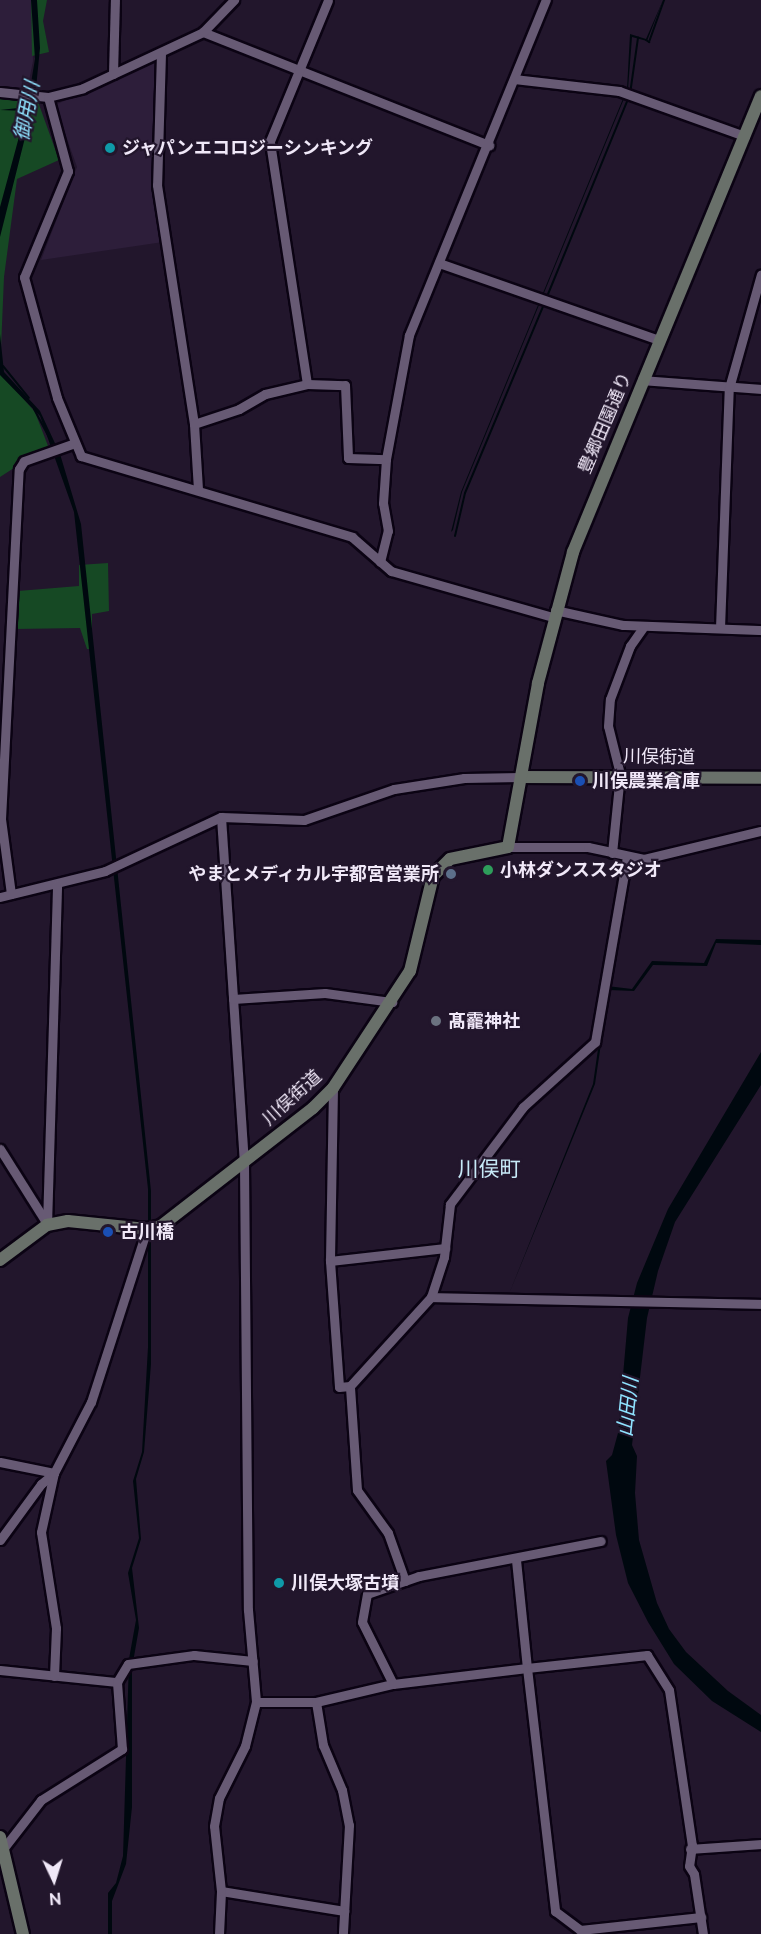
<!DOCTYPE html>
<html>
<head>
<meta charset="utf-8">
<style>
	body { margin:0 }
	#map { position:relative; width:761px; height:1934px; overflow:hidden; background:#22162c; font-family:Raleway,"Noto Sans JP",sans-serif }
	div>[style] { position:absolute }
	[style*='--x'] { left:calc(var(--x)*1px); top:calc(var(--y)*1px); width:calc(var(--w)*1px); rotate:calc(var(--a)*1deg) }
	.built>* { inset:0; background:#2d1e3a }
	.green>* { inset:0; background:#164924 }
	.water>* { inset:0; background:#00080f }
	.stream>* { height:2px; margin:-1px; padding:0 1px; transform-origin:1px; border-radius:1px; background:#00080f }
	.roads { filter:drop-shadow(2px 0 #0b0313) drop-shadow(-2px 0 #0b0313) drop-shadow(0 2px #0b0313) drop-shadow(0 -2px #0b0313) }
	.street>* { height:9px; margin:-4.5px; padding:0 4.5px; transform-origin:4.5px; border-radius:4.5px; background:#675a74 }
	.secondary>* { height:12px; margin:-6px; padding:0 6px; transform-origin:6px; border-radius:6px; background:#69706a }
	.dots>* { width:16px; height:16px; translate:-50% -50%; box-sizing:border-box; border:3px solid #22162c; border-radius:50% }
	span { translate:-50% -50%; white-space:nowrap; text-align:center; line-height:1.15; -webkit-text-stroke:4.5px #22162c; paint-order:stroke }
	.poi-label { font-size:18px; color:#f0e8f8; font-weight:700 }
	.left { translate:0 -50%; text-align:left }
	.right { translate:-100% -50%; text-align:right }
	.street-label { font-size:18px; color:#f0e8f8 }
	.water-label { font-size:20px; color:#8fe3ff; font-style:italic }
	.quarter-label { font-size:21px; color:#c7e9f7 }
	.north { position:absolute; left:24px; top:1850px; width:60px; height:60px; -webkit-text-stroke:4px #22162c; paint-order:stroke; rotate:176deg; font-size:16px; font-weight:700; line-height:24px; text-align:center; color:#f0e8f8 }
	.north::after { content:''; display:block; margin:auto; width:21px; height:27px; background:#f0e8f8; clip-path:polygon(50% 0,100% 100%,50% 72%,0 100%) }
</style>
</head>
<body>
<div id="map">
	<div class="built">
		<div style="clip-path:polygon(0 0,31px 0,33px 61px,27px 91px,0 88px)"></div>
		<div style="clip-path:polygon(157px 59px,163px 242px,41px 260px,77px 167px,55px 105px)"></div>
	</div>
	<div class="green">
		<div style="clip-path:polygon(31px 0,47px 0,43px 21px,49px 52px,32px 56px)"></div>
		<div style="clip-path:polygon(0 96px,37px 99px,59px 160px,17px 179px,4px 277px,0 372px,35px 412px,48px 446px,0 477px)"></div>
		<div style="clip-path:polygon(108px 563px,109px 611px,92px 614px,92px 649px,87px 649px,80px 628px,14px 629px,18px 591px,79px 586px,79px 565px)"></div>
	</div>
	<div class="water">
		<div style="clip-path:polygon(31px 0,37px 0,40px 48px,35px 98px,0 237px,0 207px,26px 111px,0 110px,27px 107px,35px 59px)"></div>
		<div style="clip-path:polygon(663px 0,647px 41px,632px 37px,628px 89px,462px 492px,453px 530px,451px 532px,461px 492px,627px 89px,630px 34px,646px 39px)"></div>
		<div style="clip-path:polygon(0 334px,4px 372px,40px 411px,60px 454px,81px 524px,151px 1191px,151px 1364px,144px 1452px,136px 1479px,141px 1539px,132px 1568px,139px 1628px,132px 1668px,132px 1807px,126px 1864px,112px 1901px,112px 1934px,108px 1934px,108px 1893px,116px 1883px,123px 1856px,129px 1659px,136px 1620px,128px 1573px,139px 1538px,133px 1481px,142px 1452px,148px 1347px,148px 1189px,74px 512px,40px 416px,0 375px)"></div>
		<div style="clip-path:polygon(716px 939px,761px 940px,761px 945px,716px 943px,707px 966px,653px 965px,634px 991px,609px 990px,595px 1084px,509px 1294px,593px 1084px,607px 986px,632px 989px,652px 961px,704px 963px)"></div>
		<div style="clip-path:polygon(761px 1052px,761px 1085px,675px 1222px,658px 1271px,647px 1318px,632px 1445px,637px 1456px,635px 1493px,639px 1540px,657px 1603px,669px 1629px,686px 1652px,728px 1691px,761px 1715px,761px 1732px,712px 1701px,674px 1664px,648px 1622px,628px 1583px,616px 1535px,606px 1461px,612px 1455px,618px 1433px,628px 1318px,637px 1283px,668px 1209px)"></div>
	</div>
	<div class="stream">
		<div style="--x:646;--y:40;--w:4;--a:34"></div>
		<div style="--x:649;--y:42;--w:45;--a:-70.3"></div>
		<div style="--x:165;--y:58;--w:11;--a:-38"></div>
		<div style="--x:630;--y:94;--w:57;--a:-81.9"></div>
		<div style="--x:546;--y:299;--w:216;--a:-67.7"></div>
		<div style="--x:3;--y:366;--w:41;--a:50.9"></div>
		<div style="--x:194;--y:397;--w:20;--a:79"></div>
		<div style="--x:34;--y:409;--w:36;--a:62"></div>
		<div style="--x:455;--y:536;--w:44;--a:-76.9"></div>
		<div style="--x:465;--y:493;--w:205;--a:-67.3"></div>
	</div>
	<div class="roads">
		<div class="street">
			<div style="--x:203;--y:32;--w:308;--a:21.6"></div>
			<div style="--x:161;--y:53;--w:132;--a:91.7"></div>
			<div style="--x:157;--y:185;--w:242;--a:81.2"></div>
			<div style="--x:194;--y:424;--w:65;--a:86.5"></div>
			<div style="--x:113;--y:74;--w:74;--a:-88.5"></div>
			<div style="--x:514;--y:79;--w:106;--a:6.5"></div>
			<div style="--x:619;--y:91;--w:134;--a:19.7"></div>
			<div style="--x:0;--y:92;--w:48;--a:5.9"></div>
			<div style="--x:48;--y:97;--w:36;--a:-14"></div>
			<div style="--x:83;--y:88;--w:132;--a:-25"></div>
			<div style="--x:203;--y:32;--w:45;--a:-45.9"></div>
			<div style="--x:48;--y:97;--w:77;--a:74.9"></div>
			<div style="--x:68;--y:171;--w:115;--a:112.5"></div>
			<div style="--x:24;--y:277;--w:125;--a:74.7"></div>
			<div style="--x:57;--y:398;--w:63;--a:67.5"></div>
			<div style="--x:81;--y:456;--w:283;--a:16.6"></div>
			<div style="--x:352;--y:537;--w:52;--a:41.1"></div>
			<div style="--x:391;--y:571;--w:168;--a:15.9"></div>
			<div style="--x:439;--y:263;--w:233;--a:19.3"></div>
			<div style="--x:642;--y:380;--w:119;--a:4.3"></div>
			<div style="--x:307;--y:384;--w:246;--a:-98.7"></div>
			<div style="--x:270;--y:141;--w:152;--a:-67.6"></div>
			<div style="--x:194;--y:424;--w:47;--a:-18.4"></div>
			<div style="--x:239;--y:409;--w:30;--a:-30"></div>
			<div style="--x:265;--y:394;--w:43;--a:-13.4"></div>
			<div style="--x:307;--y:384;--w:38;--a:2"></div>
			<div style="--x:345;--y:385;--w:73;--a:87.6"></div>
			<div style="--x:348;--y:458;--w:38;--a:2"></div>
			<div style="--x:380;--y:562;--w:32;--a:-76"></div>
			<div style="--x:388;--y:531;--w:28;--a:-100"></div>
			<div style="--x:383;--y:503;--w:44;--a:-86.1"></div>
			<div style="--x:386;--y:459;--w:126;--a:-79.5"></div>
			<div style="--x:409;--y:335;--w:362;--a:-67.8"></div>
			<div style="--x:555;--y:610;--w:70;--a:12.4"></div>
			<div style="--x:623;--y:625;--w:138;--a:2.1"></div>
			<div style="--x:720;--y:628;--w:240;--a:-87.9"></div>
			<div style="--x:729;--y:388;--w:118;--a:-74.3"></div>
			<div style="--x:221;--y:817;--w:348;--a:86.2"></div>
			<div style="--x:244;--y:1164;--w:446;--a:89.5"></div>
			<div style="--x:248;--y:1610;--w:92;--a:85"></div>
			<div style="--x:508;--y:847;--w:80;--a:0"></div>
			<div style="--x:588;--y:847;--w:57;--a:12.1"></div>
			<div style="--x:644;--y:859;--w:120;--a:-13.5"></div>
			<div style="--x:612;--y:853;--w:79;--a:-84.2"></div>
			<div style="--x:620;--y:774;--w:49;--a:-104"></div>
			<div style="--x:608;--y:726;--w:27;--a:-86"></div>
			<div style="--x:610;--y:699;--w:57;--a:-69.3"></div>
			<div style="--x:630;--y:646;--w:24;--a:-55"></div>
			<div style="--x:11;--y:894;--w:76;--a:-97.6"></div>
			<div style="--x:1;--y:819;--w:350;--a:-87.1"></div>
			<div style="--x:19;--y:469;--w:9;--a:-58"></div>
			<div style="--x:24;--y:461;--w:54;--a:-19.4"></div>
			<div style="--x:0;--y:897;--w:108;--a:-13.9"></div>
			<div style="--x:105;--y:871;--w:128;--a:-25"></div>
			<div style="--x:221;--y:817;--w:83;--a:2.1"></div>
			<div style="--x:304;--y:820;--w:95;--a:-19"></div>
			<div style="--x:394;--y:789;--w:71;--a:-8.9"></div>
			<div style="--x:464;--y:778;--w:57;--a:-1"></div>
			<div style="--x:233;--y:999;--w:92;--a:-3.7"></div>
			<div style="--x:325;--y:993;--w:68;--a:7.7"></div>
			<div style="--x:333;--y:1088;--w:173;--a:91"></div>
			<div style="--x:330;--y:1261;--w:126;--a:85.9"></div>
			<div style="--x:339;--y:1387;--w:11;--a:-5"></div>
			<div style="--x:0;--y:1149;--w:86;--a:57.8"></div>
			<div style="--x:47;--y:1225;--w:341;--a:-88.3"></div>
			<div style="--x:330;--y:1261;--w:116;--a:-6.4"></div>
			<div style="--x:431;--y:1297;--w:330;--a:1.2"></div>
			<div style="--x:0;--y:1462;--w:55;--a:11.5"></div>
			<div style="--x:0;--y:1540;--w:69;--a:-53.8"></div>
			<div style="--x:41;--y:1484;--w:17;--a:-40"></div>
			<div style="--x:516;--y:1560;--w:109;--a:84.2"></div>
			<div style="--x:527;--y:1668;--w:121;--a:-6.2"></div>
			<div style="--x:647;--y:1655;--w:41;--a:57.8"></div>
			<div style="--x:669;--y:1690;--w:157;--a:81.6"></div>
			<div style="--x:692;--y:1845;--w:21;--a:98"></div>
			<div style="--x:689;--y:1866;--w:9;--a:58"></div>
			<div style="--x:694;--y:1874;--w:61;--a:81.5"></div>
			<div style="--x:405;--y:1581;--w:51;--a:-109.5"></div>
			<div style="--x:388;--y:1533;--w:53;--a:-125.8"></div>
			<div style="--x:357;--y:1490;--w:104;--a:-93.9"></div>
			<div style="--x:350;--y:1386;--w:120;--a:-47.7"></div>
			<div style="--x:431;--y:1297;--w:42;--a:-72"></div>
			<div style="--x:444;--y:1257;--w:53;--a:-83.5"></div>
			<div style="--x:450;--y:1204;--w:121;--a:-53"></div>
			<div style="--x:523;--y:1107;--w:97;--a:-42.1"></div>
			<div style="--x:595;--y:1042;--w:188;--a:-80.2"></div>
			<div style="--x:0;--y:1670;--w:118;--a:5.9"></div>
			<div style="--x:117;--y:1682;--w:21;--a:-59"></div>
			<div style="--x:128;--y:1664;--w:67;--a:-7.8"></div>
			<div style="--x:194;--y:1655;--w:59;--a:5.8"></div>
			<div style="--x:54;--y:1676;--w:48;--a:-87.6"></div>
			<div style="--x:56;--y:1628;--w:97;--a:-98.9"></div>
			<div style="--x:41;--y:1532;--w:60;--a:-77.6"></div>
			<div style="--x:54;--y:1473;--w:80;--a:-62.5"></div>
			<div style="--x:91;--y:1402;--w:182;--a:-72.1"></div>
			<div style="--x:393;--y:1684;--w:69;--a:-116.6"></div>
			<div style="--x:362;--y:1622;--w:28;--a:-80"></div>
			<div style="--x:367;--y:1594;--w:55;--a:-19.1"></div>
			<div style="--x:419;--y:1576;--w:185;--a:-10.9"></div>
			<div style="--x:316;--y:1702;--w:44;--a:80.8"></div>
			<div style="--x:323;--y:1745;--w:49;--a:67.1"></div>
			<div style="--x:342;--y:1790;--w:36;--a:79"></div>
			<div style="--x:349;--y:1825;--w:109;--a:93.2"></div>
			<div style="--x:3;--y:1849;--w:62;--a:-52.2"></div>
			<div style="--x:41;--y:1800;--w:96;--a:-32.2"></div>
			<div style="--x:122;--y:1749;--w:67;--a:-94.3"></div>
			<div style="--x:690;--y:1849;--w:71;--a:-4"></div>
			<div style="--x:221;--y:1891;--w:125;--a:9.2"></div>
			<div style="--x:219;--y:1934;--w:43;--a:-87.3"></div>
			<div style="--x:221;--y:1891;--w:65;--a:-96.1"></div>
			<div style="--x:214;--y:1826;--w:28;--a:-80"></div>
			<div style="--x:219;--y:1798;--w:58;--a:-63.4"></div>
			<div style="--x:245;--y:1746;--w:45;--a:-76"></div>
			<div style="--x:256;--y:1702;--w:60;--a:0"></div>
			<div style="--x:316;--y:1702;--w:79;--a:-13.2"></div>
			<div style="--x:393;--y:1684;--w:135;--a:-6.8"></div>
			<div style="--x:527;--y:1668;--w:245;--a:83.4"></div>
			<div style="--x:555;--y:1911;--w:31;--a:37"></div>
			<div style="--x:580;--y:1930;--w:122;--a:-6.1"></div>
		</div>
		<div class="secondary">
			<div style="--x:521;--y:777;--w:240;--a:0.2"></div>
			<div style="--x:0;--y:1260;--w:59;--a:-36.7"></div>
			<div style="--x:47;--y:1225;--w:21;--a:-11"></div>
			<div style="--x:68;--y:1221;--w:79;--a:5.8"></div>
			<div style="--x:147;--y:1229;--w:14;--a:-12"></div>
			<div style="--x:161;--y:1226;--w:192;--a:-37.8"></div>
			<div style="--x:313;--y:1108;--w:28;--a:-45"></div>
			<div style="--x:333;--y:1088;--w:140;--a:-56.7"></div>
			<div style="--x:410;--y:971;--w:98;--a:-76.4"></div>
			<div style="--x:433;--y:876;--w:24;--a:-45"></div>
			<div style="--x:450;--y:859;--w:59;--a:-11.7"></div>
			<div style="--x:508;--y:847;--w:167;--a:-79.6"></div>
			<div style="--x:538;--y:683;--w:136;--a:-75"></div>
			<div style="--x:573;--y:552;--w:493;--a:-67.6"></div>
			<div style="--x:0;--y:1837;--w:100;--a:76.7"></div>
		</div>
	</div>
	<div class="dots">
		<div style="left:110px;top:148px;background:#0f9aa8"></div>
		<div style="left:580px;top:781px;background:#1a4fb4"></div>
		<div style="left:488px;top:870px;background:#2e9e5b"></div>
		<div style="left:451px;top:874px;background:#5c6f8a"></div>
		<div style="left:436px;top:1021px;background:#6b7280"></div>
		<div style="left:108px;top:1232px;background:#1a4fb4"></div>
		<div style="left:279px;top:1583px;background:#0f9aa8"></div>
	</div>
	<div class="poi-label">
		<span class="left" style="left:122px;top:148px">ジャパンエコロジーシンキング</span>
		<span class="left" style="left:592px;top:781px">川俣農業倉庫</span>
		<span class="left" style="left:500px;top:870px">小林ダンススタジオ</span>
		<span class="right" style="left:439px;top:874px">やまとメディカル宇都宮営業所</span>
		<span class="left" style="left:448px;top:1021px">髙靇神社</span>
		<span class="left" style="left:120px;top:1232px">古川橋</span>
		<span class="left" style="left:291px;top:1583px">川俣大塚古墳</span>
	</div>
	<div class="street-label">
		<span style="left:605px;top:423px;rotate:-67deg">豊郷田園通り</span>
		<span style="left:659px;top:757px;rotate:1deg">川俣街道</span>
		<span style="left:292px;top:1098px;rotate:-42deg">川俣街道</span>
	</div>
	<div class="water-label">
		<span style="left:27px;top:111px;rotate:-79deg">御用川</span>
		<span style="left:628px;top:1407px;rotate:-84deg">山田川</span>
	</div>
	<div class="quarter-label">
		<span style="left:489px;top:1169px">川俣町</span>
	</div>
	<div class="north">N</div>
</div>
</body>
</html>
